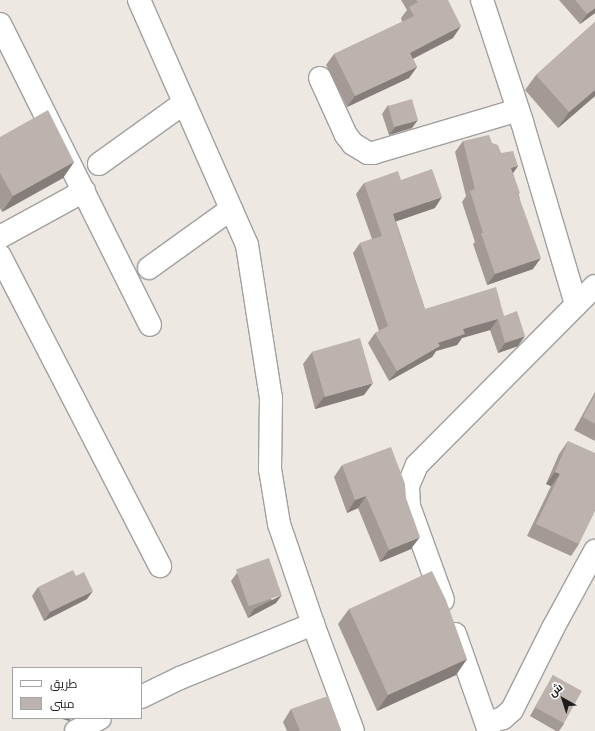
<!DOCTYPE html>
<html>
<head>
<meta charset="utf-8">
<style>
	body { margin:0 }
	#map { position:relative; width:595px; height:731px; overflow:hidden; background:#ede8e2; font-family:"PT Sans",Cairo,sans-serif }
	div>[style] { position:absolute }
	[style*='--x'] { left:calc(var(--x)*1px); top:calc(var(--y)*1px); width:calc(var(--w)*1px); rotate:calc(var(--a)*1deg) }
	.roads { filter:drop-shadow(1px 0 #a0a0a0) drop-shadow(-1px 0 #a0a0a0) drop-shadow(0 1px #a0a0a0) drop-shadow(0 -1px #a0a0a0) }
	.minor>* { height:22px; margin:-11px; padding:0 11px; transform-origin:11px; border-radius:11px; background:#fff }
	.wall>* { inset:0; background:#a39a96 }
	.shaded-wall>* { inset:0; background:#847d7a }
	.building>* { inset:0; background:#bdb3ae; transform-origin:0 0 }
	span { translate:-50% -50%; white-space:nowrap; text-align:center; line-height:1.15; -webkit-text-stroke:3px #fff; paint-order:stroke }
	.legend { position:absolute; left:12px; top:667px; width:130px; height:52px; box-sizing:border-box; background:#fff; border:1px solid #a4a4a4; margin:0; padding:5px 7px; list-style:none; font-size:12px; color:#1c1c1c }
	.legend li { display:flex; align-items:center; gap:8px; height:20px }
	.legend b { width:20px; border:1px solid #a4a4a4 }
	.north { position:absolute; left:543px; top:679px; width:40px; height:40px; -webkit-text-stroke:3px #fff; paint-order:stroke; rotate:321deg; font-size:11px; font-weight:700; line-height:16px; text-align:center; color:#1c1c1c }
	.north::after { content:''; display:block; margin:auto; width:14px; height:18px; background:#1c1c1c; clip-path:polygon(50% 0,100% 100%,50% 72%,0 100%) }
</style>
</head>
<body>
<div id="map">
	<div class="roads">
		<div class="minor">
			<div style="--x:139;--y:0;--w:268;--a:66.2"></div>
			<div style="--x:247;--y:245;--w:155;--a:81.1"></div>
			<div style="--x:271;--y:398;--w:71;--a:90.8"></div>
			<div style="--x:270;--y:469;--w:56;--a:80.7"></div>
			<div style="--x:279;--y:524;--w:106;--a:71.2"></div>
			<div style="--x:313;--y:624;--w:114;--a:69.5"></div>
			<div style="--x:482;--y:0;--w:128;--a:71.8"></div>
			<div style="--x:522;--y:122;--w:190;--a:73.5"></div>
			<div style="--x:0;--y:24;--w:336;--a:63.5"></div>
			<div style="--x:320;--y:78;--w:63;--a:65.5"></div>
			<div style="--x:346;--y:135;--w:11;--a:52"></div>
			<div style="--x:353;--y:144;--w:17;--a:31"></div>
			<div style="--x:368;--y:153;--w:5;--a:0"></div>
			<div style="--x:373;--y:153;--w:151;--a:-16.5"></div>
			<div style="--x:99;--y:164;--w:105;--a:-35.7"></div>
			<div style="--x:0;--y:237;--w:96;--a:-28.7"></div>
			<div style="--x:0;--y:256;--w:349;--a:62.7"></div>
			<div style="--x:149;--y:268;--w:101;--a:-35.7"></div>
			<div style="--x:443;--y:600;--w:100;--a:-109.9"></div>
			<div style="--x:409;--y:506;--w:20;--a:-93"></div>
			<div style="--x:408;--y:486;--w:23;--a:-67"></div>
			<div style="--x:417;--y:465;--w:252;--a:-45.2"></div>
			<div style="--x:455;--y:634;--w:103;--a:70.7"></div>
			<div style="--x:141;--y:697;--w:43;--a:-26"></div>
			<div style="--x:180;--y:678;--w:144;--a:-22.1"></div>
			<div style="--x:487;--y:723;--w:17;--a:-17"></div>
			<div style="--x:503;--y:718;--w:12;--a:-42"></div>
			<div style="--x:512;--y:710;--w:92;--a:-63.4"></div>
			<div style="--x:553;--y:628;--w:88;--a:-61.4"></div>
			<div style="--x:76;--y:731;--w:27;--a:-28"></div>
		</div>
	</div>
	<div class="wall">
		<div style="clip-path:polygon(401px 0,448px 0,453px 38px,413px 59px,417px 67px,409px 78px,347px 107px,326px 65px,334px 54px,402px 22px,401px 18px,407px 10px)"></div>
		<div style="clip-path:polygon(559px 0,595px 0,595px 13px,580px 24px)"></div>
		<div style="clip-path:polygon(595px 22px,595px 96px,558px 128px,525px 90px,536px 75px)"></div>
		<div style="clip-path:polygon(388px 105px,412px 128px,389px 135px,382px 114px)"></div>
		<div style="clip-path:polygon(0 137px,74px 162px,63px 178px,2px 212px,0 208px)"></div>
		<div style="clip-path:polygon(463px 141px,492px 143px,501px 153px,518px 166px,513px 173px,519px 195px,533px 269px,487px 285px,473px 244px,475px 242px,462px 202px,466px 196px,455px 152px)"></div>
		<div style="clip-path:polygon(401px 180px,435px 208px,396px 221px,425px 309px,504px 316px,518px 346px,498px 353px,490px 330px,462px 338px,457px 345px,436px 351px,432px 357px,389px 381px,368px 343px,375px 333px,379px 331px,353px 253px,360px 243px,372px 239px,356px 194px,364px 183px)"></div>
		<div style="clip-path:polygon(312px 352px,364px 395px,315px 409px,303px 364px)"></div>
		<div style="clip-path:polygon(595px 392px,595px 441px,574px 430px)"></div>
		<div style="clip-path:polygon(568px 441px,579px 544px,571px 556px,527px 536px,551px 486px,546px 484px,559px 454px)"></div>
		<div style="clip-path:polygon(342px 465px,411px 549px,380px 562px,358px 508px,347px 513px,334px 477px)"></div>
		<div style="clip-path:polygon(237px 573px,276px 603px,248px 618px,231px 581px)"></div>
		<div style="clip-path:polygon(38px 587px,87px 599px,44px 621px,32px 596px)"></div>
		<div style="clip-path:polygon(349px 609px,467px 659px,456px 675px,377px 711px,338px 624px)"></div>
		<div style="clip-path:polygon(553px 675px,564px 724px,559px 731px,556px 731px,530px 716px,548px 684px)"></div>
		<div style="clip-path:polygon(291px 709px,341px 731px,287px 731px,283px 722px)"></div>
	</div>
	<div class="shaded-wall">
		<div style="clip-path:polygon(595px 8px,595px 13px,580px 24px,587px 14px)"></div>
		<div style="clip-path:polygon(461px 26px,453px 38px,402px 64px,410px 53px)"></div>
		<div style="clip-path:polygon(417px 67px,409px 78px,347px 107px,355px 96px)"></div>
		<div style="clip-path:polygon(595px 90px,595px 96px,558px 128px,569px 112px)"></div>
		<div style="clip-path:polygon(418px 120px,412px 128px,389px 135px,395px 127px)"></div>
		<div style="clip-path:polygon(74px 162px,63px 178px,2px 212px,13px 196px)"></div>
		<div style="clip-path:polygon(518px 166px,510px 177px,511px 168px)"></div>
		<div style="clip-path:polygon(442px 197px,435px 208px,386px 225px,393px 214px)"></div>
		<div style="clip-path:polygon(541px 258px,533px 269px,487px 285px,495px 274px)"></div>
		<div style="clip-path:polygon(498px 319px,490px 330px,462px 338px,457px 345px,436px 351px,432px 357px,389px 381px,397px 371px,438px 343px,463px 329px)"></div>
		<div style="clip-path:polygon(525px 336px,518px 346px,498px 353px,505px 343px)"></div>
		<div style="clip-path:polygon(373px 383px,364px 395px,315px 409px,324px 397px)"></div>
		<div style="clip-path:polygon(555px 472px,560px 474px,551px 486px,546px 484px)"></div>
		<div style="clip-path:polygon(366px 496px,358px 508px,347px 513px,355px 500px)"></div>
		<div style="clip-path:polygon(420px 537px,411px 549px,380px 562px,389px 550px)"></div>
		<div style="clip-path:polygon(93px 591px,87px 599px,44px 621px,50px 612px)"></div>
		<div style="clip-path:polygon(282px 595px,276px 603px,248px 618px,254px 609px)"></div>
		<div style="clip-path:polygon(467px 659px,456px 675px,377px 711px,388px 695px)"></div>
		<div style="clip-path:polygon(59px 718px,71px 718px,69px 721px)"></div>
	</div>
	<div class="building">
		<div style="clip-path:polygon(416px 0,448px 0,461px 26px,410px 53px,417px 67px,355px 96px,334px 54px,414px 16px,409px 7px,418px 2px)"></div>
		<div style="clip-path:polygon(575px 0,595px 0,595px 8px,587px 14px)"></div>
		<div style="clip-path:polygon(595px 22px,595px 90px,569px 112px,536px 75px)"></div>
		<div style="left:412px;top:99px;width:22px;height:25px;rotate:74deg"></div>
		<div style="clip-path:polygon(48px 110px,74px 162px,13px 196px,0 173px,0 137px)"></div>
		<div style="clip-path:polygon(489px 135px,492px 143px,498px 145px,501px 153px,513px 151px,518px 166px,511px 168px,520px 193px,518px 194px,541px 258px,495px 274px,481px 233px,483px 233px,470px 191px,475px 189px,463px 141px)"></div>
		<div style="clip-path:polygon(432px 169px,442px 197px,393px 214px,425px 309px,496px 287px,504px 316px,517px 311px,525px 336px,505px 343px,498px 319px,463px 329px,465px 334px,438px 343px,440px 346px,397px 371px,375px 333px,388px 326px,360px 243px,382px 236px,364px 183px,398px 171px,401px 180px)"></div>
		<div style="left:360px;top:338px;width:47px;height:50px;rotate:74deg"></div>
		<div style="clip-path:polygon(595px 395px,595px 424px,583px 417px)"></div>
		<div style="clip-path:polygon(568px 441px,595px 453px,595px 511px,579px 544px,536px 524px,560px 474px,555px 472px)"></div>
		<div style="clip-path:polygon(391px 447px,405px 484px,406px 498px,420px 537px,389px 550px,366px 496px,355px 500px,342px 465px)"></div>
		<div style="left:269px;top:558px;width:39px;height:35px;rotate:71deg"></div>
		<div style="clip-path:polygon(73px 570px,76px 576px,84px 572px,93px 591px,50px 612px,38px 587px)"></div>
		<div style="clip-path:polygon(432px 571px,446px 600px,467px 659px,388px 695px,349px 609px)"></div>
		<div style="left:553px;top:675px;width:33px;height:37px;rotate:29deg"></div>
		<div style="clip-path:polygon(328px 696px,341px 731px,300px 731px,291px 709px)"></div>
	</div>
	<ul class="legend">
	<li><b style="height:5px;background:#fff"></b>طريق</li>
	<li><b style="height:11px;background:#bdb3ae"></b>مبنى</li>
	</ul>
	<div class="north">ش</div>
</div>
</body>
</html>
